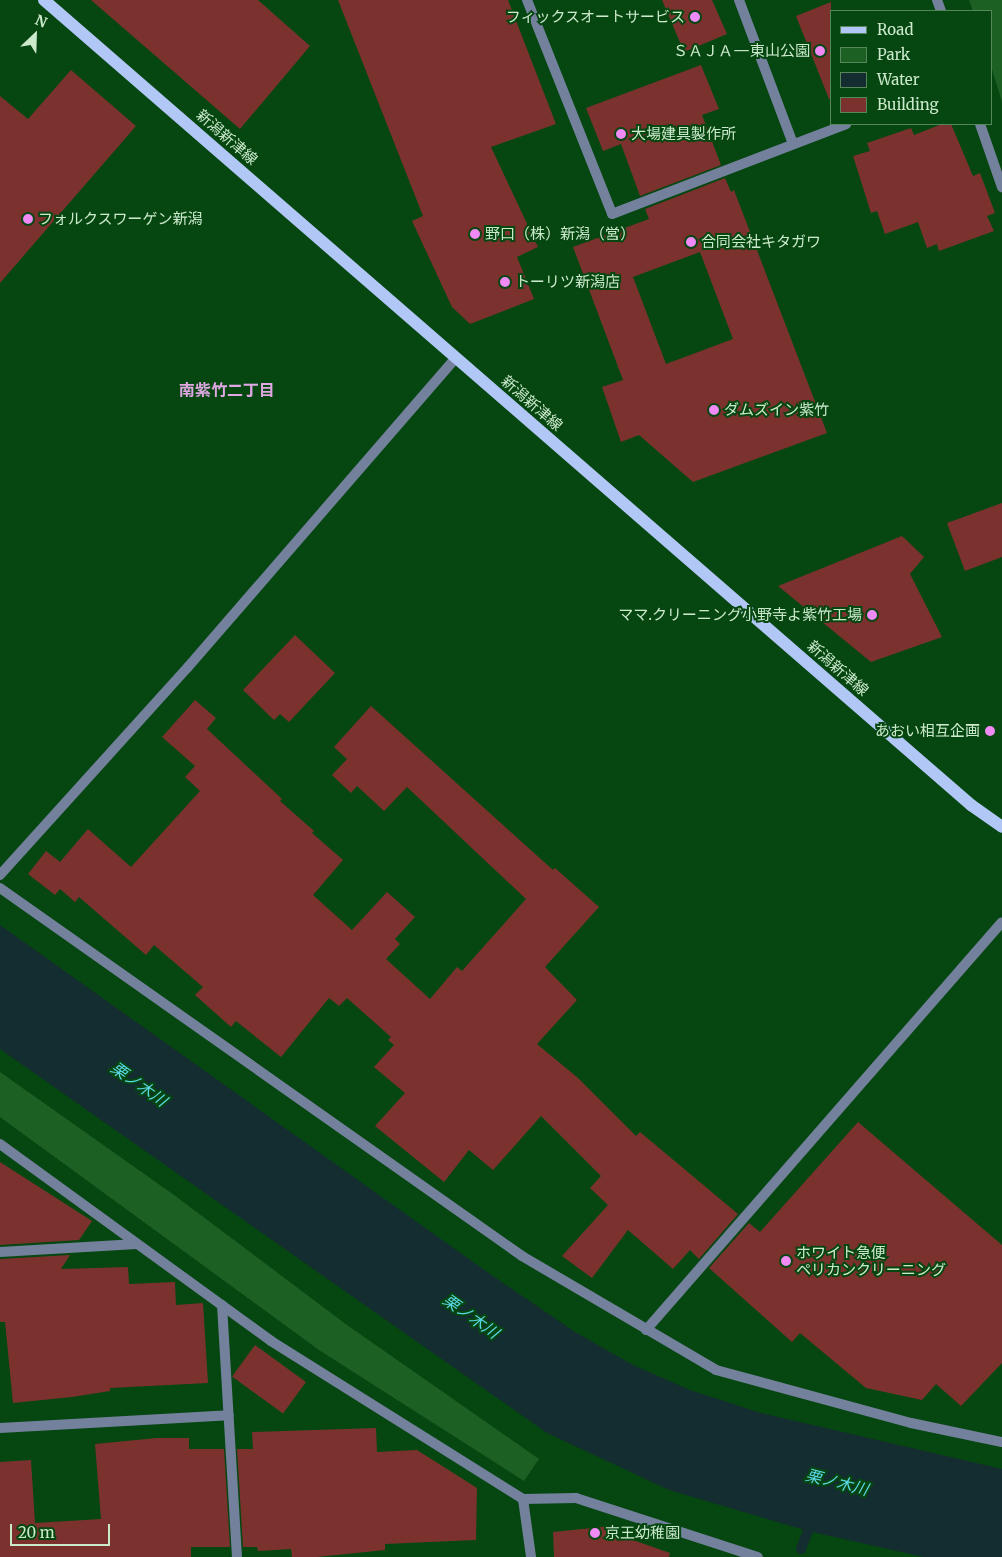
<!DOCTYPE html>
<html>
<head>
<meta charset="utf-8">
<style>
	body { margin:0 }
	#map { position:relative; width:1002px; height:1557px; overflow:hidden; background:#064611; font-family:Merriweather,"Noto Sans JP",serif }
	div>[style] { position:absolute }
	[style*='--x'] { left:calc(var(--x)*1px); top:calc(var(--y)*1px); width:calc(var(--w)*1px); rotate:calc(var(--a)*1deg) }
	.green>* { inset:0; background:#1d6024 }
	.water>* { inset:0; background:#142d30 }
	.stream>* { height:10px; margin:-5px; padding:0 5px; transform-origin:5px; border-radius:5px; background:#142d30 }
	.building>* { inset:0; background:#7b322f; transform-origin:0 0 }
	.minor>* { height:10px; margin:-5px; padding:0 5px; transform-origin:5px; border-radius:5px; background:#73819d }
	.primary>* { height:12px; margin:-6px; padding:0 6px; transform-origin:6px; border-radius:6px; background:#b1c7f6 }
	.dots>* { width:14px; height:14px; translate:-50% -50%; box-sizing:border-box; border:2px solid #064611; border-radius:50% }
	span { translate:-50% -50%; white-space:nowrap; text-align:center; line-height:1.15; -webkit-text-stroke:4px #064611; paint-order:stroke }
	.poi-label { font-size:15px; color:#cbe9cb }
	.right { translate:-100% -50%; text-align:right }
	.left { translate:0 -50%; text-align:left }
	.street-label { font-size:15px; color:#cbe9cb }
	.neighbourhood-label { font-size:16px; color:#dfa8e2; font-weight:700 }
	.water-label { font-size:16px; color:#59d8e5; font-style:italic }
	.legend { position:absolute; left:830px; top:10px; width:162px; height:115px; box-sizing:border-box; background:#064611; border:1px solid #55875b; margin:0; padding:6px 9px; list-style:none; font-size:15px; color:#cbe9cb }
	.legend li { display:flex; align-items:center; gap:10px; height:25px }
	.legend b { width:25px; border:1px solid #55875b }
	.north { position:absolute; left:10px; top:10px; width:50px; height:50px; -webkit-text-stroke:4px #064611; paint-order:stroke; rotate:24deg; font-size:14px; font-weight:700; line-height:20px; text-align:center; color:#cbe9cb }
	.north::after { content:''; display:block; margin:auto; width:18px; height:22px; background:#cbe9cb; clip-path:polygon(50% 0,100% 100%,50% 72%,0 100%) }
	.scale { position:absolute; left:10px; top:1524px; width:100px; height:22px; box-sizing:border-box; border:2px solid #cbe9cb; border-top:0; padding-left:6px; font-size:15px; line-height:18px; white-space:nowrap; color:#cbe9cb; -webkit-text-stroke:4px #064611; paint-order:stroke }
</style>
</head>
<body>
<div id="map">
	<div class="green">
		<div style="clip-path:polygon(969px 0,1002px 0,1002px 102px,991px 66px,991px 11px,973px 11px)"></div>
		<div style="clip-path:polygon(0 1072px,174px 1195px,347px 1325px,539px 1459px,524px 1481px,319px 1350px,0 1117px)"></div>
	</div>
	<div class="water">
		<div style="clip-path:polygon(0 925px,490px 1274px,575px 1332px,633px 1365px,690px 1390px,761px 1413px,1002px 1469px,1002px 1557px,924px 1557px,808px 1531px,669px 1490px,547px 1433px,0 1049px)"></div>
	</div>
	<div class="stream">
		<div style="--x:801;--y:1549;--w:19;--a:-69"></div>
	</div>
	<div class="building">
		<div style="clip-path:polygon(91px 0,258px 0,310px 46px,240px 129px)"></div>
		<div style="clip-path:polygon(338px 0,508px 0,556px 124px,491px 147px,538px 247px,517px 257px,534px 299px,470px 324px,452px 307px,412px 221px,423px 216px)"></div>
		<div style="clip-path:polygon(662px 0,712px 0,727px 34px,684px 52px)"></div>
		<div style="clip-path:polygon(831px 2px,831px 99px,829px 99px,796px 16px)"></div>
		<div style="clip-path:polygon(701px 65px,719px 109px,702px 115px,721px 165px,640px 196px,621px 144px,603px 151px,586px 108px)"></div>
		<div style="clip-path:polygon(71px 70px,136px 126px,0 283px,0 96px,28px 119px)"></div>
		<div style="clip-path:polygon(942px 124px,951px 124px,973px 176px,980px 173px,995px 213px,987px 216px,994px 231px,939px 251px,937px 244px,927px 248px,918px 222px,885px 234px,877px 211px,871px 213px,853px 156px,870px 151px,867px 143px,911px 128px,914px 135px)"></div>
		<div style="clip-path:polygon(evenodd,725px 178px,731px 192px,734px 190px,827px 433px,693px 482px,639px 435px,621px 442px,602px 387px,623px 380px,573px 247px,649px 219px,645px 209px,725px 178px,700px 252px,733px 339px,666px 364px,633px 277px,700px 252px)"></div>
		<div style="clip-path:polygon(1002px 503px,1002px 557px,965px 571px,947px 523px)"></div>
		<div style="clip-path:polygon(902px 536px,924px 557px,910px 574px,942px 637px,871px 662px,778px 586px)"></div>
		<div style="clip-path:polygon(295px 635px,335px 673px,289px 722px,280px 714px,274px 720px,243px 690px)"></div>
		<div style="clip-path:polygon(195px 700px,216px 718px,207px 729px,282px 799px,280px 801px,314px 831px,312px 833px,343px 860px,313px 895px,352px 930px,387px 892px,415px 917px,395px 939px,400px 944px,386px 959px,430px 999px,457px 967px,462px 971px,526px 899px,407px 787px,384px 811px,357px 786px,351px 793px,332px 775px,347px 759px,334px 747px,371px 706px,553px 870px,555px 868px,599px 907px,545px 967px,577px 1000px,537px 1044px,578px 1078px,636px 1136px,640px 1132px,738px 1214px,699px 1259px,690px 1250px,673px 1269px,628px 1230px,592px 1278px,562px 1256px,608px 1205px,590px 1188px,601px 1176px,541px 1116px,493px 1170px,469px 1150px,444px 1182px,375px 1126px,405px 1093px,374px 1067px,394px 1045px,388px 1040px,391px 1037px,347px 998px,339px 1006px,329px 998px,281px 1057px,236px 1021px,231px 1027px,195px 995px,203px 987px,154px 945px,146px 955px,79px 897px,75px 902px,60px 889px,55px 895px,28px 874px,46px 851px,60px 862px,88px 829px,131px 867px,200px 791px,185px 777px,195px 766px,162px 737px)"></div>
		<div style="clip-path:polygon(858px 1122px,1002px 1245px,1002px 1363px,961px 1406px,936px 1384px,922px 1400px,866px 1388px,800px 1333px,792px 1342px,709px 1268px,749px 1223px,760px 1232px)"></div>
		<div style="clip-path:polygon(0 1162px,92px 1221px,79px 1240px,0 1245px)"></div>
		<div style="clip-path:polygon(70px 1255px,61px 1269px,128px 1267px,129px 1284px,175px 1282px,176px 1305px,203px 1303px,208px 1383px,110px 1388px,110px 1391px,72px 1397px,13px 1403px,5px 1322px,0 1322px,0 1259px)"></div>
		<div style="left:255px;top:1345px;width:63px;height:39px;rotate:36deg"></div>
		<div style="clip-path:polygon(376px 1428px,377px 1452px,417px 1450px,477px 1488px,476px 1540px,385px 1544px,385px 1550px,317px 1557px,292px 1557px,291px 1549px,258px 1551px,257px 1547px,243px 1547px,237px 1449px,253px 1449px,252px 1432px)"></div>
		<div style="clip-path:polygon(157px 1438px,189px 1438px,189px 1449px,224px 1449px,230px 1547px,191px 1547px,191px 1557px,0 1557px,0 1462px,31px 1460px,35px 1523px,101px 1519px,95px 1444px)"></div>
		<div style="clip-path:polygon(612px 1526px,613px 1533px,670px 1553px,669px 1557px,554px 1557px,553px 1532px)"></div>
	</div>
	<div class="minor">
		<div style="--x:527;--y:0;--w:230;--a:68.3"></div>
		<div style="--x:612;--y:214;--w:251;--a:-21"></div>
		<div style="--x:739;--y:0;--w:154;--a:69.4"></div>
		<div style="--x:937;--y:0;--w:12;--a:70"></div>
		<div style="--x:980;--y:124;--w:67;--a:70.8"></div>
		<div style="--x:0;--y:875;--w:280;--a:-47.9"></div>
		<div style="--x:188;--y:667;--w:409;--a:-49.1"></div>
		<div style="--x:0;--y:888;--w:639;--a:35.18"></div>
		<div style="--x:522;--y:1256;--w:225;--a:30.4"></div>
		<div style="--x:716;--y:1370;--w:202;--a:15.2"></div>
		<div style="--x:911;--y:1423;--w:93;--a:11.8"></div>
		<div style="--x:0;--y:1144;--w:335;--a:36"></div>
		<div style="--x:271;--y:1341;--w:297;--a:32.1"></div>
		<div style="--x:523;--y:1499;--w:59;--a:82.1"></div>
		<div style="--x:0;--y:1252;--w:137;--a:-3.3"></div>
		<div style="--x:222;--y:1305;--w:252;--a:86.6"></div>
		<div style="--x:646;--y:1330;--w:541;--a:-48.89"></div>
		<div style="--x:0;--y:1428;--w:229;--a:-3.2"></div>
		<div style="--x:523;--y:1499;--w:53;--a:-1.1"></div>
		<div style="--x:576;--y:1498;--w:191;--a:18"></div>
	</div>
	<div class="primary">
		<div style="--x:44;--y:0;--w:1228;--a:40.97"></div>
		<div style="--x:971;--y:805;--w:38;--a:35"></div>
	</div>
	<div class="dots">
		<div style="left:695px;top:17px;background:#f08bf6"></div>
		<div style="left:820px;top:51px;background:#f08bf6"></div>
		<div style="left:621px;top:134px;background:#f08bf6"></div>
		<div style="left:28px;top:219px;background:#f08bf6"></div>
		<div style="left:475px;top:234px;background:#f08bf6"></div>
		<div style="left:691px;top:242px;background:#f08bf6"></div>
		<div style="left:505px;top:282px;background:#f08bf6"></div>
		<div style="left:714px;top:410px;background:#f08bf6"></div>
		<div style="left:872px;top:615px;background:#f08bf6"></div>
		<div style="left:990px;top:731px;background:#f08bf6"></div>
		<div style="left:786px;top:1261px;background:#f08bf6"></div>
		<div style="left:595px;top:1533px;background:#f08bf6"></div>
	</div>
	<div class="poi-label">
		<span class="right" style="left:685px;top:17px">フィックスオートサービス</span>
		<span class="right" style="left:810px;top:51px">ＳＡＪＡ―東山公園</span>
		<span class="left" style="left:631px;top:134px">大場建具製作所</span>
		<span class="left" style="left:38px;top:219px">フォルクスワーゲン新潟</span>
		<span class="left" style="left:485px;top:234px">野口（株）新潟（営）</span>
		<span class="left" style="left:701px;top:242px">合同会社キタガワ</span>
		<span class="left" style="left:515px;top:282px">トーリツ新潟店</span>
		<span class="left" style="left:724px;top:410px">ダムズイン紫竹</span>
		<span class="right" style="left:862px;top:615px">ママ.クリーニング小野寺よ紫竹工場</span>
		<span class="right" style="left:980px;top:731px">あおい相互企画</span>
		<span class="left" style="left:796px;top:1261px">ホワイト急便<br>ペリカンクリーニング</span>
		<span class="left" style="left:605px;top:1533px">京王幼稚園</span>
	</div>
	<div class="street-label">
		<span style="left:227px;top:137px;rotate:41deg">新潟新津線</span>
		<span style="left:532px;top:403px;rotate:41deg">新潟新津線</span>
		<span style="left:838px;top:668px;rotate:41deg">新潟新津線</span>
	</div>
	<div class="neighbourhood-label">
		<span style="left:227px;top:390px">南紫竹二丁目</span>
	</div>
	<div class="water-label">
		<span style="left:139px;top:1084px;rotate:35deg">栗ノ木川</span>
		<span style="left:471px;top:1316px;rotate:35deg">栗ノ木川</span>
		<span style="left:837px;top:1482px;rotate:14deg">栗ノ木川</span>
	</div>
	<ul class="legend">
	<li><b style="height:6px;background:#b1c7f6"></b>Road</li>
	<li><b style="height:14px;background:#1d6024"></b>Park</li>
	<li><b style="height:14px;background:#142d30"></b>Water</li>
	<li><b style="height:14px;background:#7b322f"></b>Building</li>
	</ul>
	<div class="north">N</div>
	<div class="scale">20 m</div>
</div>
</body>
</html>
